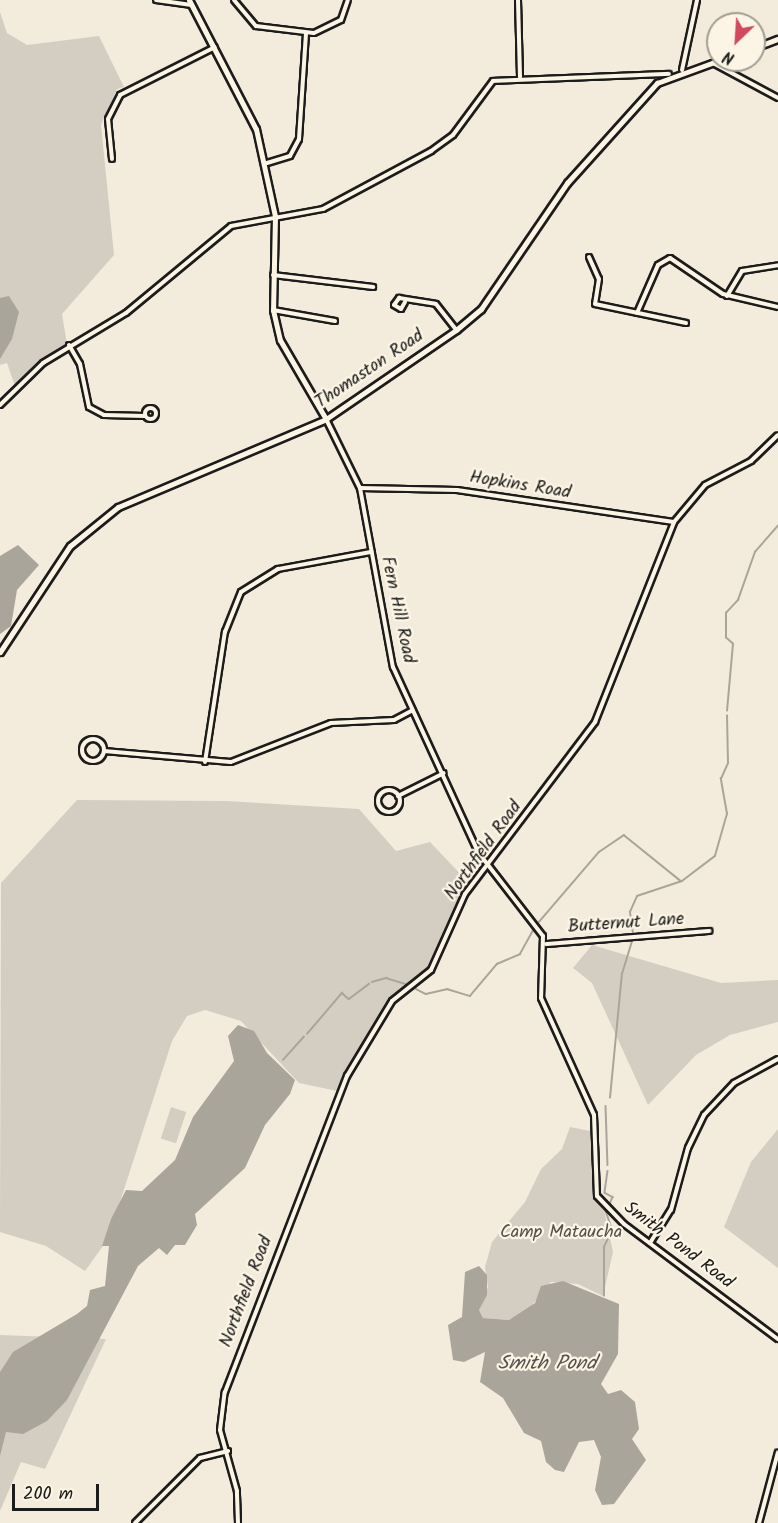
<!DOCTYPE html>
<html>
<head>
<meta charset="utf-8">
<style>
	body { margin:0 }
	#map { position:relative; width:778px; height:1523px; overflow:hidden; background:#f3ecdd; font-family:Kalam,sans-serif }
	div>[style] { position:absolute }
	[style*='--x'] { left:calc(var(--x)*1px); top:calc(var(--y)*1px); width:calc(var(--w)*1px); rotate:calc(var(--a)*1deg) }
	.green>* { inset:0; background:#d3cec1; transform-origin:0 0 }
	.water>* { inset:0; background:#aaa59b }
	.stream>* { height:1.5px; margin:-0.75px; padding:0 0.75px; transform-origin:0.75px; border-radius:0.75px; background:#aaa59b }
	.roads { filter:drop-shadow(2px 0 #1c1c1c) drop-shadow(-2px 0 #1c1c1c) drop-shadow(0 2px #1c1c1c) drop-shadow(0 -2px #1c1c1c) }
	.minor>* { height:4px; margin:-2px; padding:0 2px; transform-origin:2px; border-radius:2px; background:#fcf5e5 }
	.minor>.ring { margin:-2px; padding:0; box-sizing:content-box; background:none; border:4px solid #fcf5e5; border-radius:50% }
	.major>* { height:5px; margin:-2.5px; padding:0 2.5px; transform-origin:2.5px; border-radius:2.5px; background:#fcf5e5 }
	span { translate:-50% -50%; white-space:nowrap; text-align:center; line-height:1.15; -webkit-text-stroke:4.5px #fcf5e5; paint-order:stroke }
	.street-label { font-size:18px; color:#1c1c1c }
	.park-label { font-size:18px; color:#53514e }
	.water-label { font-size:20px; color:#55534f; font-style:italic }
	.north { position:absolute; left:706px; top:12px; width:60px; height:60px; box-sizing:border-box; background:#fcf5e5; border:2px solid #a29e95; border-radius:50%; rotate:205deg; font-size:16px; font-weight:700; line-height:24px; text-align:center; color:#1c1c1c }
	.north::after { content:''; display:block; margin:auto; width:21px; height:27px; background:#d1495b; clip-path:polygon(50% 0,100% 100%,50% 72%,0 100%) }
	.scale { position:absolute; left:12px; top:1484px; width:87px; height:27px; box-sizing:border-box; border:3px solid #1c1c1c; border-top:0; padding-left:8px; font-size:18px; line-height:21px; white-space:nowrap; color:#1c1c1c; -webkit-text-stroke:4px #fcf5e5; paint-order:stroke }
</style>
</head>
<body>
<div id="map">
	<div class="green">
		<div style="clip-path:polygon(0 12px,7px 33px,27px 45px,99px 36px,124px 87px,117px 89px,101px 125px,114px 255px,62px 314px,67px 344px,15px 386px,7px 363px,0 365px)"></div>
		<div style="clip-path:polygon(77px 800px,226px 801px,359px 809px,396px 851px,430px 842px,468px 882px,428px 967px,380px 1013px,337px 1091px,299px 1083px,241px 1021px,205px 1010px,187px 1016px,172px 1041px,108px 1239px,85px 1271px,46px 1246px,0 1232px,1px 883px)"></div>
		<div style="clip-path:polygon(592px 945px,721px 983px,778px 980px,778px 1022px,730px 1035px,696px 1055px,648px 1105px,592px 983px,573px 968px)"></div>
		<div style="left:171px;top:1107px;width:16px;height:33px;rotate:18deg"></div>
		<div style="clip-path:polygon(570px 1127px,595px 1132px,594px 1190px,604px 1210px,613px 1252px,603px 1296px,578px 1284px,551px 1282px,527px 1311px,509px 1320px,483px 1318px,479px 1310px,488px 1287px,485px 1267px,492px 1242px,525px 1202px,541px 1169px,562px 1149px)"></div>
		<div style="clip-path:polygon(778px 1129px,778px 1268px,724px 1227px,751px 1162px)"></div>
		<div style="clip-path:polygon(0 1335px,106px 1339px,45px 1469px,21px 1462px,0 1511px)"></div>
	</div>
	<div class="water">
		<div style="clip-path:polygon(9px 296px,19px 312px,12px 339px,0 359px,0 298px)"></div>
		<div style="clip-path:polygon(18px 545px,39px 565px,17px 590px,11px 626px,0 634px,0 556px)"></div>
		<div style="clip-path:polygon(238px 1025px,254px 1031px,267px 1053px,295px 1080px,290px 1094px,265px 1125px,245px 1168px,195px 1214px,197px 1225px,185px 1245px,175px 1245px,167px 1255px,159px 1248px,138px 1266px,67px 1400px,47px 1421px,23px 1434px,6px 1432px,0 1456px,0 1372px,13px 1352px,77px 1314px,87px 1306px,90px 1290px,105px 1286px,109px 1246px,102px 1246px,111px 1219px,126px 1190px,142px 1191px,175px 1160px,193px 1117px,234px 1061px,228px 1036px)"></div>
		<div style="clip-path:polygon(479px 1266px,487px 1275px,487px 1295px,479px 1310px,483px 1318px,509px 1320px,535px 1303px,541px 1286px,563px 1281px,619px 1304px,618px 1354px,601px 1384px,608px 1394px,621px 1390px,635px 1402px,639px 1429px,632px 1439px,646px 1460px,614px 1504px,602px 1505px,595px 1490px,601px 1457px,594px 1440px,579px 1442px,564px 1472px,555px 1470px,546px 1462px,541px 1441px,524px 1433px,503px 1398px,480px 1382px,485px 1352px,464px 1362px,453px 1360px,448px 1325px,462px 1317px,465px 1272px)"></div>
	</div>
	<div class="stream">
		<div style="--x:727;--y:711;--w:67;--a:-84.9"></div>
		<div style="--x:733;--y:644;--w:9;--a:-139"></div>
		<div style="--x:726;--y:638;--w:25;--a:-90"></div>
		<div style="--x:726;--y:613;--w:18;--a:-47"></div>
		<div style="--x:738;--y:600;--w:51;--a:-70.5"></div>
		<div style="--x:755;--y:552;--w:35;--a:-49"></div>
		<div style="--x:539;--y:922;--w:92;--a:-49.4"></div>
		<div style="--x:599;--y:852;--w:30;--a:-34"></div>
		<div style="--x:624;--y:835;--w:73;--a:38.9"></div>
		<div style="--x:633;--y:934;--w:22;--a:-98"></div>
		<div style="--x:630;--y:912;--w:17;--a:-66"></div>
		<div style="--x:637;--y:896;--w:47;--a:-18.4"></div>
		<div style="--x:682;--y:881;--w:41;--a:-37.1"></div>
		<div style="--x:715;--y:856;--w:44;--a:-74.1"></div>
		<div style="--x:727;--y:814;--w:36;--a:-100"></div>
		<div style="--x:721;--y:779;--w:17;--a:-66"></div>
		<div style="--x:728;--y:763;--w:47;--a:-91.2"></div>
		<div style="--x:372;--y:982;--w:15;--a:-16"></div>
		<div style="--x:386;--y:978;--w:24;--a:17"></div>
		<div style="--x:416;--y:989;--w:11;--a:27"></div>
		<div style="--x:426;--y:994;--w:22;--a:-13"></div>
		<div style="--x:447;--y:989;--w:24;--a:17"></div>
		<div style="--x:470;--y:996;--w:42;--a:-49.8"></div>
		<div style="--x:497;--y:964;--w:25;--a:-23"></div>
		<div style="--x:520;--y:954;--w:29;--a:-61"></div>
		<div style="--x:307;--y:1034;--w:54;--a:-49.5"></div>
		<div style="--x:342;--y:993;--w:9;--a:41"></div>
		<div style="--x:349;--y:999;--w:25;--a:-37"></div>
		<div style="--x:283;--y:1060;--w:31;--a:-48"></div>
		<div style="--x:610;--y:1098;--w:125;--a:-84.5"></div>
		<div style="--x:622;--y:974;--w:37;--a:-73"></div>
		<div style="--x:606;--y:1106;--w:59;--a:88.1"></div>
		<div style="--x:608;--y:1171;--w:22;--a:98"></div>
		<div style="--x:605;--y:1193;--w:9;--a:27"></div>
		<div style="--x:613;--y:1197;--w:11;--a:112"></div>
		<div style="--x:604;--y:1296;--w:49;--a:-90"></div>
		<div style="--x:604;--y:1247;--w:19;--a:-65"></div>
		<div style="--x:612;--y:1230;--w:21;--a:-109"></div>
	</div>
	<div class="roads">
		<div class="minor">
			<div style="--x:156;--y:0;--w:36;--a:8"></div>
			<div style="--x:234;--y:0;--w:34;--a:50"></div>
			<div style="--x:256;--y:26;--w:58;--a:6.9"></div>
			<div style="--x:314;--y:33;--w:30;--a:-26"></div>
			<div style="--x:341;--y:20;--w:21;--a:-71"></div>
			<div style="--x:518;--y:0;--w:77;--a:88.5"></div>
			<div style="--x:713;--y:63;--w:74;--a:28.3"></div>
			<div style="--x:724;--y:67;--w:7;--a:-74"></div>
			<div style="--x:682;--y:70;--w:72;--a:-77.9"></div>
			<div style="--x:112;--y:159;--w:40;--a:-95.7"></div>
			<div style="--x:108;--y:119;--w:27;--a:-63"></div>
			<div style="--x:120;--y:95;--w:106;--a:-26.8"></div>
			<div style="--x:267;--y:163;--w:24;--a:-17"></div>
			<div style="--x:290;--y:156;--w:19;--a:-62"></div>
			<div style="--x:299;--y:139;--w:106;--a:-86.2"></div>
			<div style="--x:589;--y:257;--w:24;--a:66"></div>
			<div style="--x:599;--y:279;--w:25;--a:99"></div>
			<div style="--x:595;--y:304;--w:93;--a:11.8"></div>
			<div style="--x:273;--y:275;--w:101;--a:6.8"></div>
			<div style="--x:727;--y:296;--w:29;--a:-59"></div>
			<div style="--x:742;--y:271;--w:36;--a:-9"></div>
			<div style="--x:405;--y:302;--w:8;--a:120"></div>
			<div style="--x:401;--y:309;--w:8;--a:-150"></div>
			<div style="--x:394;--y:305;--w:9;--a:-54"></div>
			<div style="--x:399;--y:298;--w:37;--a:9"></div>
			<div style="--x:436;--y:304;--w:33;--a:52"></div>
			<div style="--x:273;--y:310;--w:63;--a:10.1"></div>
			<div style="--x:637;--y:313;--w:52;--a:-66.4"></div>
			<div style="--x:658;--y:265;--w:14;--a:-30"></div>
			<div style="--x:670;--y:258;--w:64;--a:34.2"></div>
			<div style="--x:723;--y:294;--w:57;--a:13.3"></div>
			<div style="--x:69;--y:345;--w:22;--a:60"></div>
			<div style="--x:80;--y:364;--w:44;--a:78.2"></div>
			<div style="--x:89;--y:407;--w:17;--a:28"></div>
			<div style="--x:104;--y:415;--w:41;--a:1.4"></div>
			<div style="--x:0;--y:405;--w:60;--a:-44.3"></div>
			<div style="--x:43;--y:363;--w:97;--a:-31.1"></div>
			<div style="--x:126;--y:313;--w:136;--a:-39.6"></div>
			<div style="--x:231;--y:226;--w:94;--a:-10.5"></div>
			<div style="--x:323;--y:209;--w:123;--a:-28.2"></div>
			<div style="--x:431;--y:151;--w:27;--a:-36"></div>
			<div style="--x:453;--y:135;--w:67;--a:-53.5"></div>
			<div style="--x:493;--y:81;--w:176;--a:-2.3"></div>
			<div class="ring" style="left:144.5px;top:407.5px;width:7px;height:7px"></div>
			<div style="--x:326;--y:419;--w:77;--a:63.8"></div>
			<div style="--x:360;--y:488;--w:182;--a:79.6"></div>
			<div style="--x:393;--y:667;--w:204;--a:65.3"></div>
			<div style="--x:478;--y:852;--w:106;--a:52.3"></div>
			<div style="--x:543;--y:936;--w:62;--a:91.8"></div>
			<div style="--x:541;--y:998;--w:128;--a:65.6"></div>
			<div style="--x:594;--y:1115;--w:81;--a:87.9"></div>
			<div style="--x:597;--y:1196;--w:39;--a:46"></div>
			<div style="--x:624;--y:1224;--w:192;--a:36.8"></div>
			<div style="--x:360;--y:488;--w:97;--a:1.2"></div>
			<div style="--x:457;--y:490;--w:219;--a:8.4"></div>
			<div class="ring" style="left:82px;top:739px;width:18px;height:18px"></div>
			<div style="--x:104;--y:751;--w:127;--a:5"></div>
			<div style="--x:231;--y:762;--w:107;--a:-21.3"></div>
			<div style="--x:331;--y:723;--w:63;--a:-2.7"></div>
			<div style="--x:394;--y:720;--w:21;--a:-28"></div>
			<div style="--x:205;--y:762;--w:132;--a:-81.3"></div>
			<div style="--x:225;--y:632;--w:43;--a:-68.2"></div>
			<div style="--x:241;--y:592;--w:44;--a:-31.9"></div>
			<div style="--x:278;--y:569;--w:95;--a:-10.4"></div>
			<div class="ring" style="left:378px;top:790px;width:18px;height:18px"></div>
			<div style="--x:398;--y:796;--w:51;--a:-26.6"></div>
			<div style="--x:546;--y:944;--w:164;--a:-4.6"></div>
			<div style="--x:650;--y:1243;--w:39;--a:-58"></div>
			<div style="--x:671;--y:1210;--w:64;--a:-74.7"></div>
			<div style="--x:688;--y:1148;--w:37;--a:-64"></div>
			<div style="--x:704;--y:1115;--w:44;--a:-46.8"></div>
			<div style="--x:734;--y:1083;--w:50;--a:-28.6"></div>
			<div style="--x:135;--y:1523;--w:92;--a:-45"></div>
			<div style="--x:200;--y:1458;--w:29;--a:-14"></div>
			<div style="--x:238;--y:1523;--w:32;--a:-92"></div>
			<div style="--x:237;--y:1491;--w:63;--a:-105.6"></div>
			<div style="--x:220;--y:1430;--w:38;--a:-83"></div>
			<div style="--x:225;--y:1392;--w:339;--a:-68.9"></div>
			<div style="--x:347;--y:1076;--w:87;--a:-59"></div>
			<div style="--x:392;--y:1001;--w:50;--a:-38.5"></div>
			<div style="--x:431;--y:970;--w:83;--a:-65.9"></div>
			<div style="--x:465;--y:894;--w:216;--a:-52.9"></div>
			<div style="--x:595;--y:722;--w:215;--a:-68.4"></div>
			<div style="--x:674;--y:522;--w:48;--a:-50"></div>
			<div style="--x:705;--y:485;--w:52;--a:-27.6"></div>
			<div style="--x:751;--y:461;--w:37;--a:-44"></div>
			<div style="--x:759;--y:1523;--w:73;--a:-75"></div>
		</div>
		<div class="major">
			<div style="--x:189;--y:0;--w:145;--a:62.6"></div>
			<div style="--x:256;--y:129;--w:89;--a:77.7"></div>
			<div style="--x:275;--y:216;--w:94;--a:91.2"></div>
			<div style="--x:273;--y:310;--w:31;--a:77"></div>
			<div style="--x:280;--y:340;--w:91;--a:59.8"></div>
			<div style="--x:754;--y:48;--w:26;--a:-21"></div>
			<div style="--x:0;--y:652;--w:127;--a:-56.6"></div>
			<div style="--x:70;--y:546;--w:62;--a:-39.1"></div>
			<div style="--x:118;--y:507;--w:226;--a:-22.9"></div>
			<div style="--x:326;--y:419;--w:158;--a:-34.4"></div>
			<div style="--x:456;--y:330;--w:33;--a:-40"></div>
			<div style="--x:481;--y:309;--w:153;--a:-55.7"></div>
			<div style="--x:567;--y:183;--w:135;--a:-48"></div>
			<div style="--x:657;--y:83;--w:67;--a:-20.1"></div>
		</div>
	</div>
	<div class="street-label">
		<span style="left:370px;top:370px;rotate:-34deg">Thomaston Road</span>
		<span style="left:520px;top:486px;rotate:9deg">Hopkins Road</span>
		<span style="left:397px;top:610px;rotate:78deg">Fern Hill Road</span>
		<span style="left:484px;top:851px;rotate:-54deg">Northfield Road</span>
		<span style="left:626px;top:924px;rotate:-4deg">Butternut Lane</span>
		<span style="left:678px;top:1246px;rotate:37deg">Smith Pond Road</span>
		<span style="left:247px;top:1292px;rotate:-69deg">Northfield Road</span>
	</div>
	<div class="park-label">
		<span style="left:561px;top:1233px">Camp Mataucha</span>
	</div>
	<div class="water-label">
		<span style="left:547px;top:1364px">Smith Pond</span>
	</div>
	<div class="north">N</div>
	<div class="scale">200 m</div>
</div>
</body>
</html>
